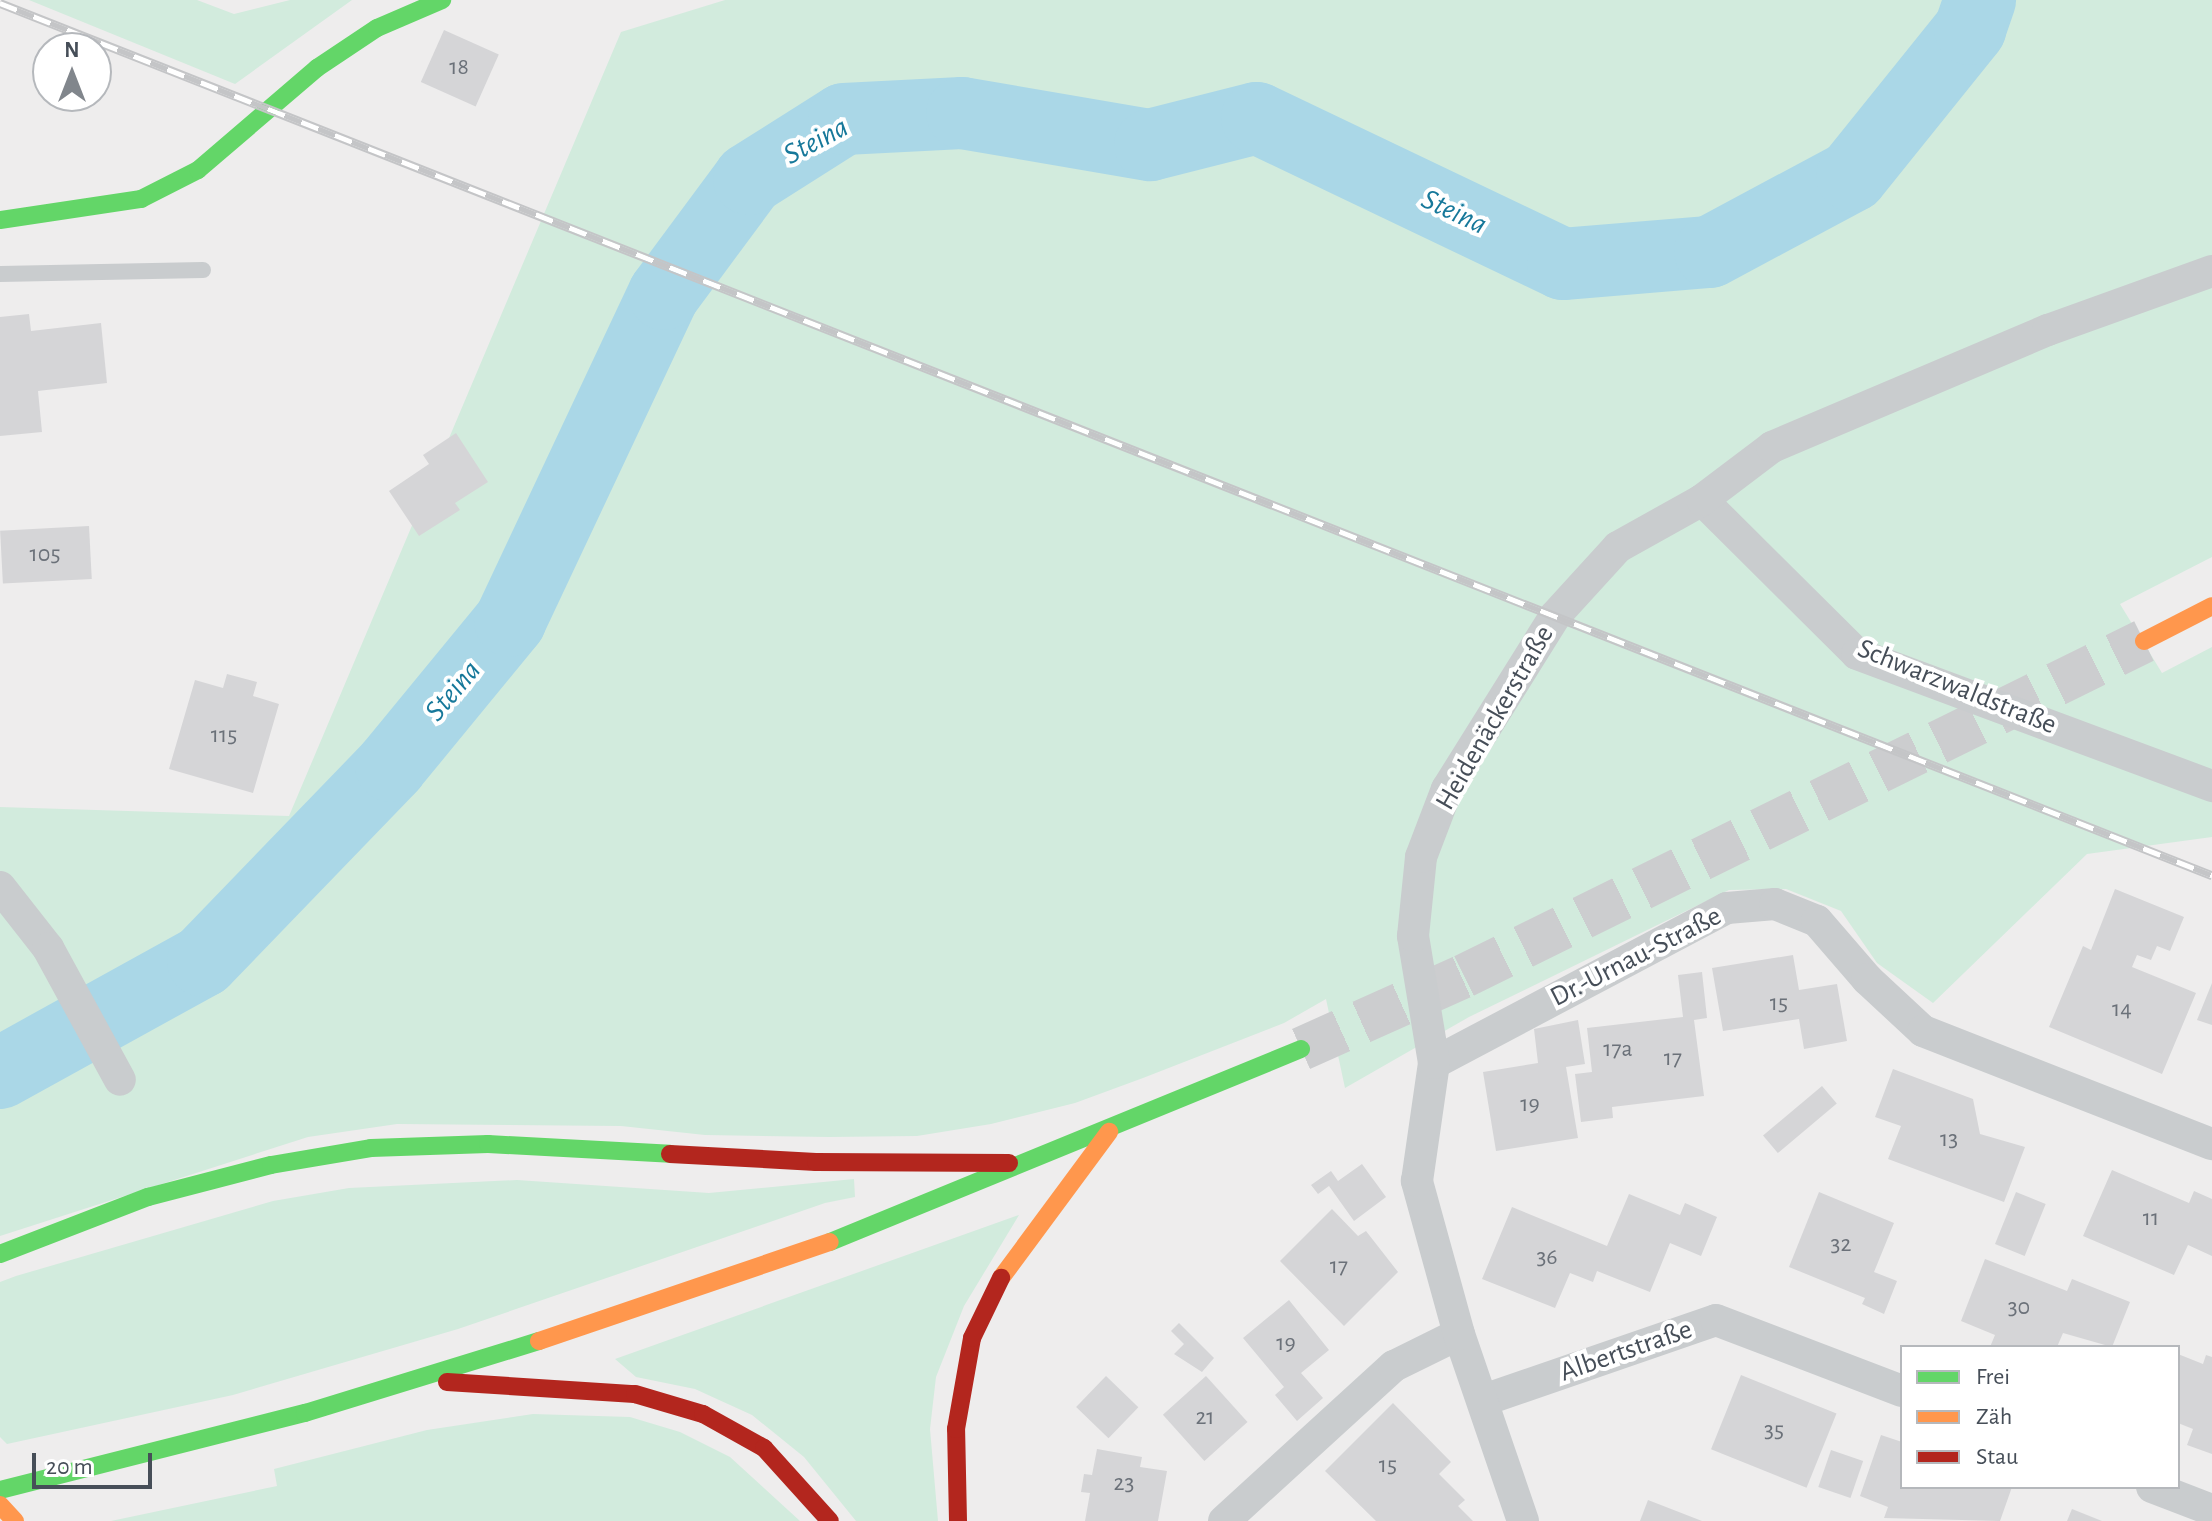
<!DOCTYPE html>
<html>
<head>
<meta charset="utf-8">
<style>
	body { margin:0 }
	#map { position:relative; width:2212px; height:1521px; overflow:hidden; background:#eeeded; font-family:"Alegreya Sans",sans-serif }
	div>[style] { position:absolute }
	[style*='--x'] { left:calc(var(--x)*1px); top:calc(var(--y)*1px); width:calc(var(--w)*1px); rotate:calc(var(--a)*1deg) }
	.green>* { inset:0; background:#d2ebdd }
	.river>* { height:72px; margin:-36px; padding:0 36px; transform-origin:36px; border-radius:36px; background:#aad7e7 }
	.building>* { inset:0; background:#d5d5d7; transform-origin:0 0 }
	.highway-tunnel>* { height:44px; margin-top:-22px; transform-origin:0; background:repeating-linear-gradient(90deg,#cccdcf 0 44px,transparent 0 66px) }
	.lane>* { height:16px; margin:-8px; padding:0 8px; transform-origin:8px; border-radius:8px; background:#c9ccce }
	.street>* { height:32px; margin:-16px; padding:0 16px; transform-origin:16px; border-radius:16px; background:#c9ccce }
	.fast>* { height:18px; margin:-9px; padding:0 9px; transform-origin:9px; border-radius:9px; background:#63d668 }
	.slow>* { height:18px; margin:-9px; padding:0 9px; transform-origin:9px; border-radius:9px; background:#ff974d }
	.jam>* { height:18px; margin:-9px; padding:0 9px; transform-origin:9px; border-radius:9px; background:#b3261e }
	.rail>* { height:9px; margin-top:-4.5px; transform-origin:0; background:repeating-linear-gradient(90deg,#fff 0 18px,#c4c5c7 0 36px); box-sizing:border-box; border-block:2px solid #c4c5c7 }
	span { translate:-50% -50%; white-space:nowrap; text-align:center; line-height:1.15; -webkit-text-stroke:8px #fff; paint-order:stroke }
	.number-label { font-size:24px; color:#6b7179 }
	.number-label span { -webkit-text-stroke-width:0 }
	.street-label { font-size:28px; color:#464e58 }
	.water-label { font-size:30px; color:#16789a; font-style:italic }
	.legend { position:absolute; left:1900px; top:1345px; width:280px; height:144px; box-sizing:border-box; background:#fff; border:2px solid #b5b8bc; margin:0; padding:10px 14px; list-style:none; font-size:24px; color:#464e58 }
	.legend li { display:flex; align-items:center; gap:16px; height:40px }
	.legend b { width:40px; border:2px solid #b5b8bc }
	.north { position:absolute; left:32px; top:32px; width:80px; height:80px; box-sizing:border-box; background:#fff; border:2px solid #b5b8bc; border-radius:50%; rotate:0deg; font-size:22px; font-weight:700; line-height:32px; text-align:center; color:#464e58 }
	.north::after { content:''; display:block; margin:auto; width:28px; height:36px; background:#81868c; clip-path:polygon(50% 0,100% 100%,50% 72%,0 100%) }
	.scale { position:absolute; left:32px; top:1453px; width:120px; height:36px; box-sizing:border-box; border:4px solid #464e58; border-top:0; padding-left:10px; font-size:24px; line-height:28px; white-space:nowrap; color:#464e58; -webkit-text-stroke:6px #fff; paint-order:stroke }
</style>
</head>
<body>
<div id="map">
	<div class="green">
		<div style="clip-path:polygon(29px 0,197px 0,234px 14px,290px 0,352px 0,235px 84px)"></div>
		<div style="clip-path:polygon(725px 0,2212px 0,2212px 557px,2120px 604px,2162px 673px,2212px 647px,2212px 837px,2087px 854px,1933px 1003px,1877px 963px,1841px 911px,1786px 889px,1729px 890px,1469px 1017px,1345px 1088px,1326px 999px,1284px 1023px,1143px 1078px,1075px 1103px,991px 1124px,917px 1136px,829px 1137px,705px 1135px,621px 1126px,397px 1124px,308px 1137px,0 1236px,0 807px,289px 816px,621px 32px)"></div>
		<div style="clip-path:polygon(854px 1179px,855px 1197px,825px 1203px,458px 1329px,233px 1395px,7px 1444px,0 1437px,0 1282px,16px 1276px,273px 1201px,349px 1188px,517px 1180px,709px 1193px)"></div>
		<div style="clip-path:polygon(1019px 1215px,964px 1306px,936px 1377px,930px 1429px,938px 1521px,856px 1521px,804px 1457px,752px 1415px,695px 1389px,636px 1377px,615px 1359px)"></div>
		<div style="clip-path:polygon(533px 1414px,630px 1417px,680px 1432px,730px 1457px,800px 1521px,111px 1521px,277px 1486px,274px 1469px,427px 1430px)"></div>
	</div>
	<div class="river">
		<div style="--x:0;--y:1073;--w:232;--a:-28.9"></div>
		<div style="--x:203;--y:961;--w:271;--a:-46"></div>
		<div style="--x:391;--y:766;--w:188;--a:-50.6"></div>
		<div style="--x:510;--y:621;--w:361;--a:-64.8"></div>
		<div style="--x:664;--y:294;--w:143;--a:-53.5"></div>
		<div style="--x:749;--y:179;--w:112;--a:-32.3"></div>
		<div style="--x:844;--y:119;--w:118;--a:-2.9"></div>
		<div style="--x:962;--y:113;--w:191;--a:9.7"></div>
		<div style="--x:1150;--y:145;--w:110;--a:-14.2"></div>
		<div style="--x:1257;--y:118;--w:339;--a:25.5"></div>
		<div style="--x:1563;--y:264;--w:147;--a:-4.7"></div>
		<div style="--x:1710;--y:252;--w:161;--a:-28.2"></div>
		<div style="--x:1852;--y:176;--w:189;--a:-51.2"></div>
		<div style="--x:1970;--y:29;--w:31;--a:-71"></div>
	</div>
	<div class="building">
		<div style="left:444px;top:30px;width:60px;height:57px;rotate:24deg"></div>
		<div style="clip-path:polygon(29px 314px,31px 331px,101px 323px,107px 383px,38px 391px,42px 432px,0 436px,0 317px)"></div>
		<div style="clip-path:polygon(456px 433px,488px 482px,455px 503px,460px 510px,419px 536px,389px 491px,429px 464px,423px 455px)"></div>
		<div style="left:89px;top:526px;width:53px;height:89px;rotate:87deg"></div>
		<div style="clip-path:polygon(227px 674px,257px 682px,253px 696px,279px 704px,253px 793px,169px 769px,195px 680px,223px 688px)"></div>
		<div style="clip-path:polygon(2115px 889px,2184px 917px,2170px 951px,2157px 946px,2151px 960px,2137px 955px,2132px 967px,2196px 993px,2162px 1074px,2049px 1027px,2083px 946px,2091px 950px)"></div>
		<div style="clip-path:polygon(1793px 955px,1799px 990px,1837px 984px,1847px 1041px,1804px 1049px,1799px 1019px,1723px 1031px,1712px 968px)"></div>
		<div style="clip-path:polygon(1702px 972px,1707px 1018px,1694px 1020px,1704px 1096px,1612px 1107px,1613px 1118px,1581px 1122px,1575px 1074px,1592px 1072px,1587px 1028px,1683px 1017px,1678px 975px)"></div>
		<div style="clip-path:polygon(2212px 983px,2212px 1025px,2197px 1020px)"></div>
		<div style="clip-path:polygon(1578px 1020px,1585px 1064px,1566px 1067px,1578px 1138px,1496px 1151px,1483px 1072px,1538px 1063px,1534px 1029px)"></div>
		<div style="clip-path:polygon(1893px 1069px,1973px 1099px,1980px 1134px,2025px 1147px,2004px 1202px,1888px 1159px,1901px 1126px,1875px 1117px)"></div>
		<div style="left:1822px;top:1086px;width:23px;height:77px;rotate:50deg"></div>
		<div style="clip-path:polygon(1362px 1164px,1386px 1197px,1354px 1221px,1329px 1186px,1318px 1194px,1311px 1185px,1331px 1171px,1338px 1181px)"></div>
		<div style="clip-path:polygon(2112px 1170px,2189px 1203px,2194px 1191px,2212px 1199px,2212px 1256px,2188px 1245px,2174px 1275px,2083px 1236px)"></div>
		<div style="clip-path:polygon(1819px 1192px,1894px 1223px,1874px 1272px,1897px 1281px,1884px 1314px,1862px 1304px,1865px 1298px,1789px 1267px)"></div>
		<div style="left:2016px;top:1192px;width:32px;height:56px;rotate:22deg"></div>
		<div style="clip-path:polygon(1629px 1194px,1680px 1215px,1685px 1203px,1717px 1217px,1701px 1256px,1670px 1243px,1650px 1292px,1597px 1271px,1593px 1282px,1570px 1273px,1555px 1308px,1482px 1279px,1512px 1207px,1607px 1246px)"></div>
		<div style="clip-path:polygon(1332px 1209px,1358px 1236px,1366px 1231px,1398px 1272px,1344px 1326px,1280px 1261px)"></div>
		<div style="clip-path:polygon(1985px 1259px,2067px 1291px,2072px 1279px,2130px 1302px,2112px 1347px,2063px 1333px,2057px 1347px,1990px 1347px,1995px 1335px,1961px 1321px)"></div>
		<div style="clip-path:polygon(1289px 1300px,1329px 1350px,1301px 1373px,1323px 1398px,1297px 1421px,1275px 1395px,1284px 1387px,1243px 1338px)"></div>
		<div style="clip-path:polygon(1179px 1323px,1214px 1358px,1202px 1372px,1174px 1354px,1184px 1344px,1171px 1331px)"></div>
		<div style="clip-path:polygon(2178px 1354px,2203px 1364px,2206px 1355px,2212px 1357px,2212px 1454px,2187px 1445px,2193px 1429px,2178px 1423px)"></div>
		<div style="left:1741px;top:1375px;width:103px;height:80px;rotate:22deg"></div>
		<div style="left:1106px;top:1376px;width:45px;height:43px;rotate:44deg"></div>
		<div style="left:1206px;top:1376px;width:62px;height:58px;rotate:48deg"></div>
		<div style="clip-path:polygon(1393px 1403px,1451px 1462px,1439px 1474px,1465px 1500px,1458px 1506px,1473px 1521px,1376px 1521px,1325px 1471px)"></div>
		<div style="clip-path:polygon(1881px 1435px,1902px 1442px,1902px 1487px,2012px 1487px,2000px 1521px,1884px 1518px,1888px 1507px,1860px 1496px)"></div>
		<div style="clip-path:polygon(1097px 1449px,1142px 1457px,1140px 1467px,1167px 1471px,1158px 1521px,1085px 1521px,1090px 1493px,1081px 1492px,1084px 1474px,1092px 1475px)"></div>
		<div style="left:1831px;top:1450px;width:34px;height:39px;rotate:19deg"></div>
		<div style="clip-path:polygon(1648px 1500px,1702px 1521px,1640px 1521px)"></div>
		<div style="clip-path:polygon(2072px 1509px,2102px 1521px,2067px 1521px)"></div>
	</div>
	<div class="highway-tunnel">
		<div style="--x:1301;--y:1049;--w:179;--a:-24.1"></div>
		<div style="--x:1464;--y:976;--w:758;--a:-26.23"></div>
	</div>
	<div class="lane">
		<div style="--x:0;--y:274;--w:203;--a:-1.1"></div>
	</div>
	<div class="street">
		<div style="--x:1702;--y:500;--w:218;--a:44.8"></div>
		<div style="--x:1857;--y:654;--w:379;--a:20.4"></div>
		<div style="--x:0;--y:887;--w:78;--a:51.8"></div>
		<div style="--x:48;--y:948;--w:150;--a:61.4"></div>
		<div style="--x:1434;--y:1063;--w:331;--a:-27.9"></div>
		<div style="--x:1727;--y:908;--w:48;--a:-4.8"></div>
		<div style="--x:1775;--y:904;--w:45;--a:22"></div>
		<div style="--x:1817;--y:921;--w:77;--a:49.2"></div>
		<div style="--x:1867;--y:979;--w:76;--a:42.9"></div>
		<div style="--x:1923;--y:1031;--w:310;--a:21.4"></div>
		<div style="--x:1484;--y:1400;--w:245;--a:-19"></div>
		<div style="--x:1716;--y:1320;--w:199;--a:20.9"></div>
		<div style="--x:2152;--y:1487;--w:64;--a:21"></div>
		<div style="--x:1224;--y:1521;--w:230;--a:-42.4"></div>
		<div style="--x:1394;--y:1366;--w:72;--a:-26.2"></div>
		<div style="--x:1523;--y:1521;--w:198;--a:-108.9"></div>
		<div style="--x:1459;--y:1334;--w:159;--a:-105.4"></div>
		<div style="--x:1417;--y:1181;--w:119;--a:-81.8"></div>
		<div style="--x:1434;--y:1063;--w:129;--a:-99.4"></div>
		<div style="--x:1413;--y:936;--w:79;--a:-84.2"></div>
		<div style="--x:1421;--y:857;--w:73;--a:-69.1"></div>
		<div style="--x:1447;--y:789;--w:204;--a:-58"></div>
		<div style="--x:1555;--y:616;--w:93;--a:-47.6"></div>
		<div style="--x:1618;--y:547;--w:96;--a:-29.2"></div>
		<div style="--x:1702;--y:500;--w:88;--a:-37.1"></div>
		<div style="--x:1772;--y:447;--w:300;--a:-23"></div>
		<div style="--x:2048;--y:330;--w:174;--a:-19.8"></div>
	</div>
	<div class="fast">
		<div style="--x:0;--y:220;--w:143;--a:-8.5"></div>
		<div style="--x:141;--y:199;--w:64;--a:-27"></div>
		<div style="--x:198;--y:170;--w:157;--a:-40.6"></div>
		<div style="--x:317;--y:68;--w:72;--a:-33.7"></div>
		<div style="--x:377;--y:28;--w:71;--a:-23.3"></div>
		<div style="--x:830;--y:1242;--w:509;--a:-22.28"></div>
		<div style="--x:0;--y:1254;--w:159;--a:-21.1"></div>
		<div style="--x:148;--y:1197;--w:127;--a:-14.6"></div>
		<div style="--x:271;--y:1165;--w:101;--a:-9.6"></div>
		<div style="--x:371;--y:1148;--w:117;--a:-2"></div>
		<div style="--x:488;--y:1144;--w:182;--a:3.1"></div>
		<div style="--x:0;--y:1490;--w:315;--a:-14.2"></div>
		<div style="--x:305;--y:1413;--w:245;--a:-17.1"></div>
	</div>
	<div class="slow">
		<div style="--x:2144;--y:641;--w:76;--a:-27.2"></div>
		<div style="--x:1001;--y:1278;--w:182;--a:-53.5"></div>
		<div style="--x:539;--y:1341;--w:307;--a:-18.8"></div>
		<div style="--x:0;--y:1505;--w:22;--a:47"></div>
	</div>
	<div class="jam">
		<div style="--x:670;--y:1154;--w:146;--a:3.1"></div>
		<div style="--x:816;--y:1162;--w:193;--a:0.3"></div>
		<div style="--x:447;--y:1382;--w:188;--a:3.7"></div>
		<div style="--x:635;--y:1394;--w:71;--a:16.4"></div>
		<div style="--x:703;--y:1414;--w:70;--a:29.1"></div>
		<div style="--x:764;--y:1448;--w:98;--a:47.9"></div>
		<div style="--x:958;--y:1521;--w:92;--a:-91.2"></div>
		<div style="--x:956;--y:1429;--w:92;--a:-80"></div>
		<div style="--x:972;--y:1338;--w:67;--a:-64.2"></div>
	</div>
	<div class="rail">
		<div style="--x:0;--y:3;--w:2378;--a:21.52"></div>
	</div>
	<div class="number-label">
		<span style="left:459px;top:68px">18</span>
		<span style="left:45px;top:555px">105</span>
		<span style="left:224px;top:736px">115</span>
		<span style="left:1779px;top:1004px">15</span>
		<span style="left:2122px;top:1010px">14</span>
		<span style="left:1618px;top:1050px">17a</span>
		<span style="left:1673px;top:1059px">17</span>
		<span style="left:1530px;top:1105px">19</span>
		<span style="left:1949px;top:1140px">13</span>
		<span style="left:2151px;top:1219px">11</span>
		<span style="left:1841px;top:1245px">32</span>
		<span style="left:1547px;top:1258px">36</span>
		<span style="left:1339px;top:1267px">17</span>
		<span style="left:2019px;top:1308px">30</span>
		<span style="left:1286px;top:1344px">19</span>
		<span style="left:1205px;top:1418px">21</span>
		<span style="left:1774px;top:1431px">35</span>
		<span style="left:1388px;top:1466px">15</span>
		<span style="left:1124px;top:1484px">23</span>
	</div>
	<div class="street-label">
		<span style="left:1957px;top:687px;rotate:22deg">Schwarzwaldstraße</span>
		<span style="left:1495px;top:718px;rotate:-60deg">Heidenäckerstraße</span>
		<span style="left:1636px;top:957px;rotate:-27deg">Dr.-Urnau-Straße</span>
		<span style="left:1626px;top:1351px;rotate:-19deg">Albertstraße</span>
	</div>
	<div class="water-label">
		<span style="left:816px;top:141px;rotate:-28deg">Steina</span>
		<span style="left:1454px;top:212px;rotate:25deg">Steina</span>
		<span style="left:453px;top:691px;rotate:-50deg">Steina</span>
	</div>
	<ul class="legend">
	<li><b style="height:10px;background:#63d668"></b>Frei</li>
	<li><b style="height:10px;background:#ff974d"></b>Zäh</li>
	<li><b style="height:10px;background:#b3261e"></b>Stau</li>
	</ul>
	<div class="north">N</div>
	<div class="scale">20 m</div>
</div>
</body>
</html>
